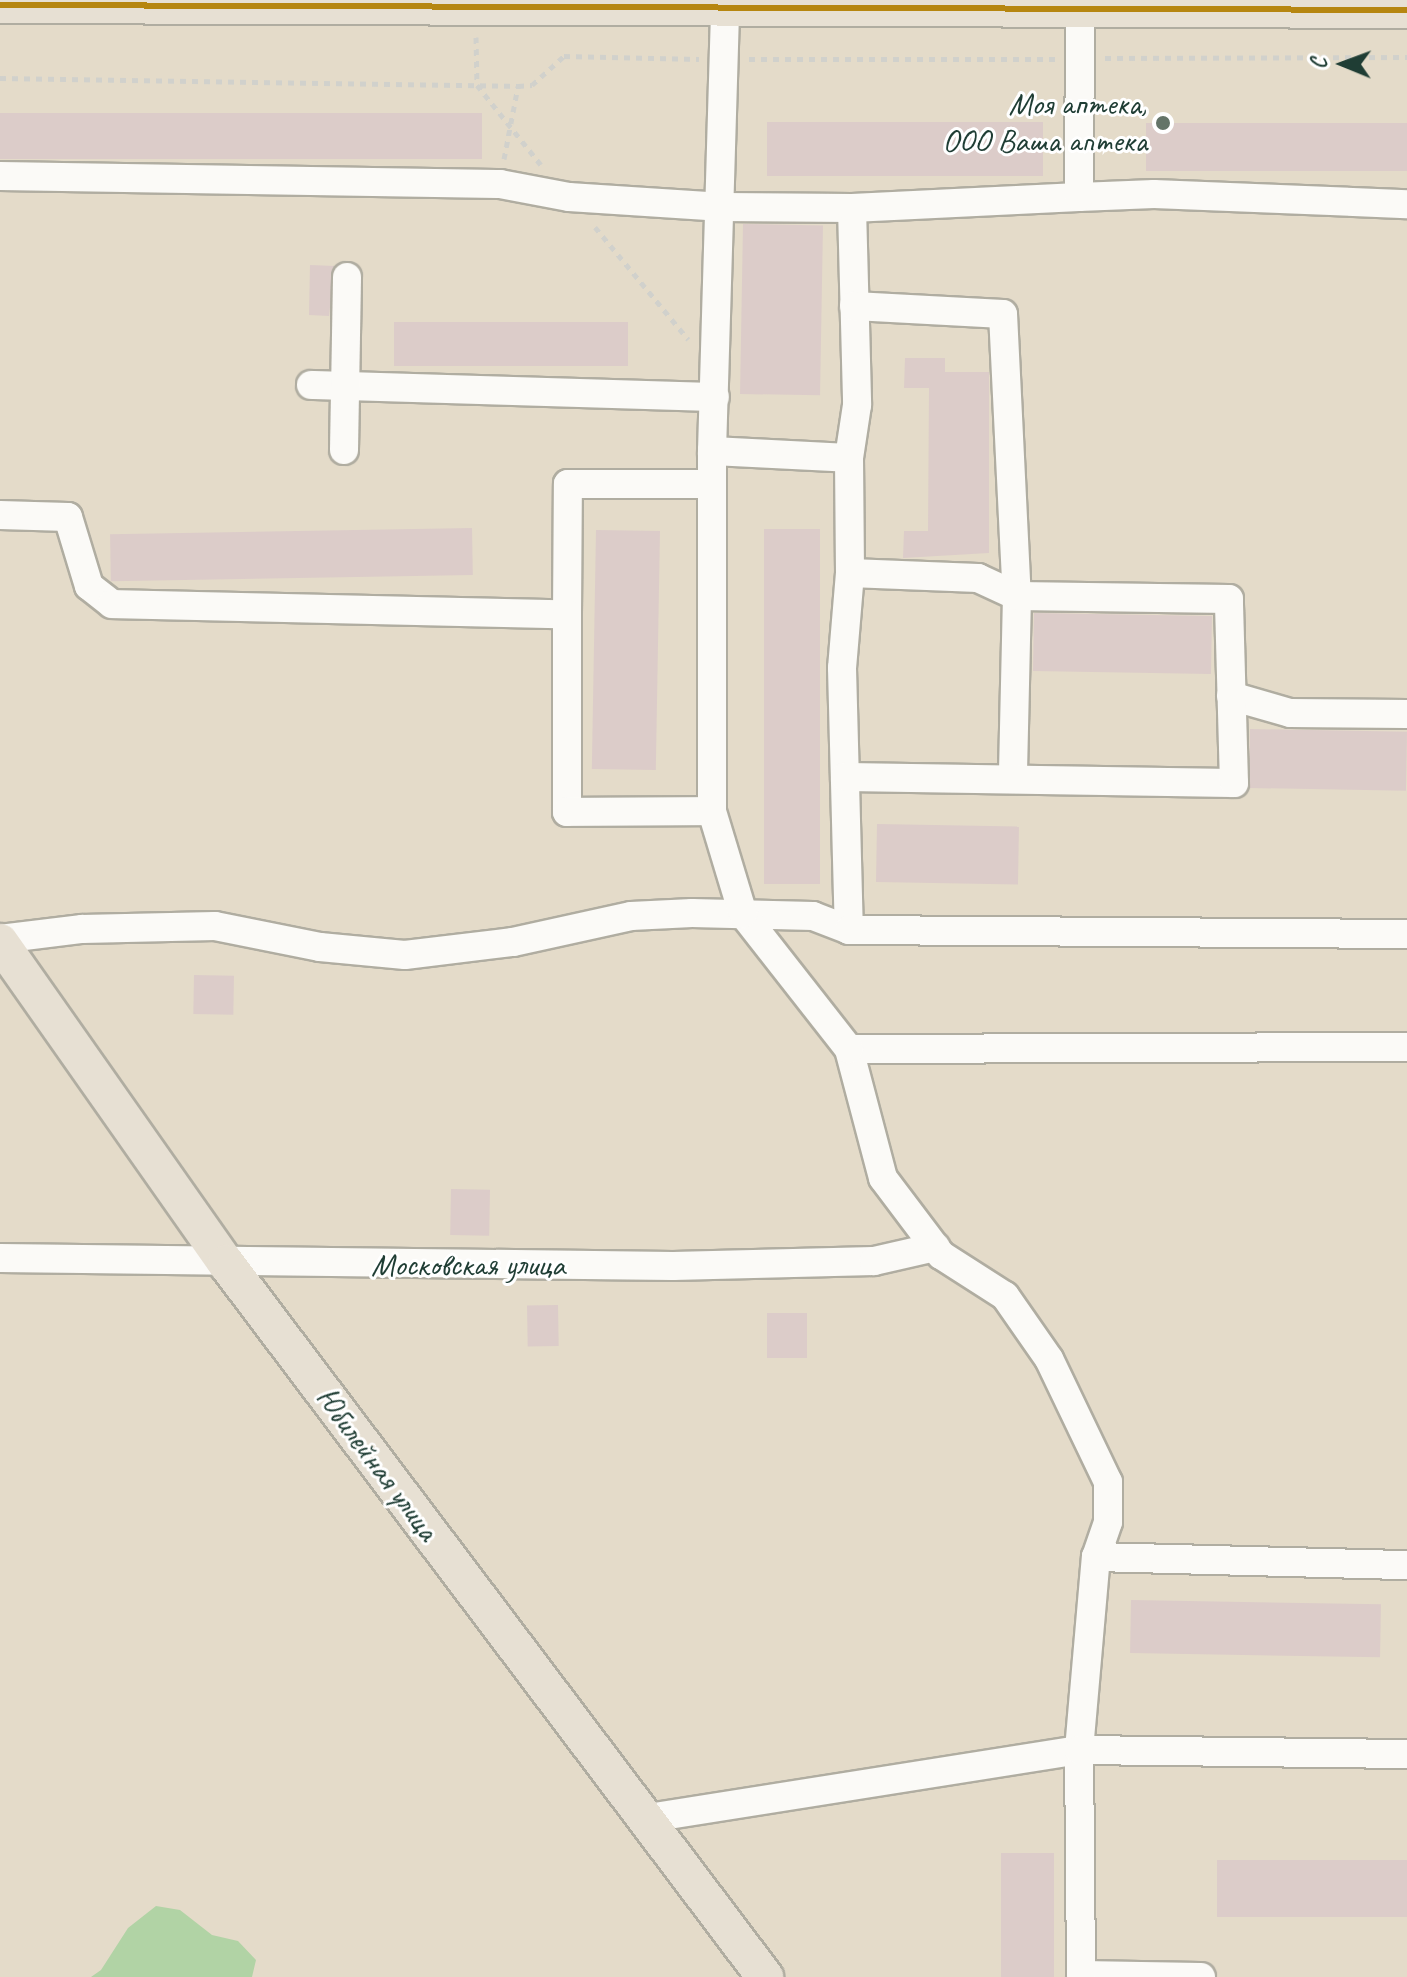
<!DOCTYPE html>
<html>
<head>
<meta charset="utf-8">
<style>
	body { margin:0 }
	#map { position:relative; width:1407px; height:1977px; overflow:hidden; background:#e4dbc9; font-family:Caveat,sans-serif }
	div>[style] { position:absolute }
	[style*='--x'] { left:calc(var(--x)*1px); top:calc(var(--y)*1px); width:calc(var(--w)*1px); rotate:calc(var(--a)*1deg) }
	.green>* { inset:0; background:#b1d3a5 }
	.building>* { inset:0; background:#dcccc9; transform-origin:0 0 }
	.path>* { height:5px; margin-top:-2.5px; transform-origin:0; background:repeating-linear-gradient(90deg,#d1d1cc 0 6px,transparent 0 12px) }
	.roads { filter:drop-shadow(2px 0 #b0ada1) drop-shadow(-2px 0 #b0ada1) drop-shadow(0 2px #b0ada1) drop-shadow(0 -2px #b0ada1) }
	.minor>* { height:28px; margin:-14px; padding:0 14px; transform-origin:14px; border-radius:14px; background:#fbfaf7 }
	.major>* { height:36px; margin:-18px; padding:0 18px; transform-origin:18px; border-radius:18px; background:#e7e0d3 }
	.bus-1>* { height:6px; margin:-3px; padding:0 3px; transform-origin:3px; border-radius:3px; background:#b68610 }
	.dots>* { width:22px; height:22px; translate:-50% -50%; box-sizing:border-box; border:4px solid #fff; border-radius:50% }
	span { translate:-50% -50%; white-space:nowrap; text-align:center; line-height:1.15; -webkit-text-stroke:6px #fff; paint-order:stroke }
	.poi-label { font-size:32px; color:#1f3d34 }
	.right { translate:-100% -50%; text-align:right }
	.street-label { font-size:32px; color:#1f3d34 }
	.north { position:absolute; left:1303px; top:24px; width:80px; height:80px; -webkit-text-stroke:6px #fff; paint-order:stroke; rotate:271deg; font-size:22px; font-weight:700; line-height:32px; text-align:center; color:#1f3d34 }
	.north::after { content:''; display:block; margin:auto; width:28px; height:36px; background:#1f3d34; clip-path:polygon(50% 0,100% 100%,50% 72%,0 100%) }
</style>
</head>
<body>
<div id="map">
	<div class="green">
		<div style="clip-path:polygon(156px 1906px,180px 1910px,212px 1935px,238px 1941px,256px 1960px,252px 1977px,91px 1977px,101px 1970px,128px 1928px)"></div>
	</div>
	<div class="building">
		<div style="left:0;top:113px;width:482px;height:46px"></div>
		<div style="left:767px;top:122px;width:276px;height:54px"></div>
		<div style="left:1146px;top:123px;width:261px;height:48px"></div>
		<div style="left:743px;top:224px;width:80px;height:170px;rotate:1deg"></div>
		<div style="clip-path:polygon(310px 265px,335px 266px,329px 316px,309px 315px)"></div>
		<div style="left:628px;top:322px;width:44px;height:234px;rotate:90deg"></div>
		<div style="clip-path:polygon(905px 358px,945px 358px,945px 372px,989px 372px,989px 553px,903px 558px,904px 531px,928px 531px,929px 388px,904px 388px)"></div>
		<div style="left:472px;top:528px;width:47px;height:362px;rotate:89deg"></div>
		<div style="left:764px;top:529px;width:56px;height:355px"></div>
		<div style="left:596px;top:530px;width:64px;height:239px;rotate:1deg"></div>
		<div style="left:1034px;top:613px;width:178px;height:58px;rotate:1deg"></div>
		<div style="left:1250px;top:729px;width:157px;height:59px;rotate:1deg"></div>
		<div style="left:877px;top:824px;width:142px;height:58px;rotate:1deg"></div>
		<div style="left:194px;top:975px;width:40px;height:39px;rotate:1deg"></div>
		<div style="left:451px;top:1189px;width:39px;height:46px;rotate:1deg"></div>
		<div style="left:558px;top:1305px;width:41px;height:31px;rotate:89deg"></div>
		<div style="left:767px;top:1313px;width:40px;height:45px"></div>
		<div style="left:1131px;top:1600px;width:250px;height:53px;rotate:1deg"></div>
		<div style="left:1001px;top:1853px;width:53px;height:124px"></div>
		<div style="left:1217px;top:1860px;width:190px;height:57px"></div>
	</div>
	<div class="path">
		<div style="--x:476;--y:37;--w:48;--a:88.8"></div>
		<div style="--x:477;--y:85;--w:102;--a:51.3"></div>
		<div style="--x:1105;--y:58;--w:302;--a:-0.2"></div>
		<div style="--x:749;--y:59;--w:306;--a:0"></div>
		<div style="--x:0;--y:78;--w:518;--a:0.88"></div>
		<div style="--x:518;--y:86;--w:14;--a:-4"></div>
		<div style="--x:532;--y:85;--w:43;--a:-42.2"></div>
		<div style="--x:564;--y:56;--w:135;--a:1.3"></div>
		<div style="--x:504;--y:159;--w:74;--a:-79.1"></div>
		<div style="--x:595;--y:227;--w:146;--a:50.3"></div>
	</div>
	<div class="roads">
		<div class="minor">
			<div style="--x:0;--y:176;--w:500;--a:0.92"></div>
			<div style="--x:500;--y:184;--w:70;--a:10.7"></div>
			<div style="--x:569;--y:197;--w:154;--a:3.7"></div>
			<div style="--x:723;--y:207;--w:129;--a:0.4"></div>
			<div style="--x:852;--y:208;--w:197;--a:88.5"></div>
			<div style="--x:857;--y:405;--w:54;--a:98.6"></div>
			<div style="--x:1079;--y:197;--w:75;--a:-2.3"></div>
			<div style="--x:1154;--y:194;--w:253;--a:2.3"></div>
			<div style="--x:852;--y:208;--w:227;--a:-2.8"></div>
			<div style="--x:1079;--y:197;--w:188;--a:-89.7"></div>
			<div style="--x:854;--y:306;--w:149;--a:3.1"></div>
			<div style="--x:1003;--y:314;--w:282;--a:87.2"></div>
			<div style="--x:1017;--y:596;--w:182;--a:91.3"></div>
			<div style="--x:311;--y:385;--w:404;--a:1.7"></div>
			<div style="--x:344;--y:450;--w:173;--a:-89"></div>
			<div style="--x:712;--y:451;--w:137;--a:2.9"></div>
			<div style="--x:849;--y:458;--w:115;--a:89.5"></div>
			<div style="--x:850;--y:573;--w:95;--a:94.8"></div>
			<div style="--x:842;--y:668;--w:262;--a:88.5"></div>
			<div style="--x:0;--y:515;--w:68;--a:1.7"></div>
			<div style="--x:68;--y:517;--w:72;--a:73.1"></div>
			<div style="--x:89;--y:586;--w:29;--a:38"></div>
			<div style="--x:112;--y:604;--w:455;--a:1.3"></div>
			<div style="--x:567;--y:614;--w:130;--a:-89.6"></div>
			<div style="--x:568;--y:484;--w:144;--a:0"></div>
			<div style="--x:567;--y:614;--w:198;--a:90"></div>
			<div style="--x:567;--y:812;--w:145;--a:-0.4"></div>
			<div style="--x:1231;--y:696;--w:61;--a:16.1"></div>
			<div style="--x:1290;--y:713;--w:117;--a:0.5"></div>
			<div style="--x:845;--y:777;--w:389;--a:0.9"></div>
			<div style="--x:1234;--y:783;--w:184;--a:-91.6"></div>
			<div style="--x:1229;--y:599;--w:212;--a:-179.2"></div>
			<div style="--x:1017;--y:596;--w:43;--a:-155.2"></div>
			<div style="--x:978;--y:578;--w:128;--a:-177.8"></div>
			<div style="--x:0;--y:939;--w:83;--a:-7"></div>
			<div style="--x:82;--y:929;--w:133;--a:-1.3"></div>
			<div style="--x:215;--y:926;--w:107;--a:11.3"></div>
			<div style="--x:320;--y:947;--w:85;--a:5.4"></div>
			<div style="--x:405;--y:955;--w:109;--a:-6.9"></div>
			<div style="--x:513;--y:942;--w:121;--a:-12.4"></div>
			<div style="--x:631;--y:916;--w:61;--a:-2.8"></div>
			<div style="--x:692;--y:913;--w:121;--a:1.4"></div>
			<div style="--x:813;--y:916;--w:39;--a:21"></div>
			<div style="--x:849;--y:930;--w:558;--a:0.41"></div>
			<div style="--x:849;--y:1049;--w:558;--a:-0.21"></div>
			<div style="--x:0;--y:1258;--w:673;--a:0.68"></div>
			<div style="--x:673;--y:1266;--w:201;--a:-1.4"></div>
			<div style="--x:874;--y:1261;--w:63;--a:-12.9"></div>
			<div style="--x:1096;--y:1557;--w:311;--a:1.5"></div>
			<div style="--x:643;--y:1819;--w:441;--a:-9"></div>
			<div style="--x:1079;--y:1750;--w:194;--a:-85"></div>
			<div style="--x:1096;--y:1557;--w:37;--a:-71"></div>
			<div style="--x:1108;--y:1522;--w:40;--a:-90"></div>
			<div style="--x:1108;--y:1482;--w:136;--a:-115.6"></div>
			<div style="--x:1049;--y:1359;--w:77;--a:-124.9"></div>
			<div style="--x:1005;--y:1296;--w:76;--a:-147.4"></div>
			<div style="--x:941;--y:1255;--w:96;--a:-127"></div>
			<div style="--x:883;--y:1178;--w:133;--a:-104.8"></div>
			<div style="--x:849;--y:1049;--w:172;--a:-128.1"></div>
			<div style="--x:743;--y:914;--w:108;--a:-106.8"></div>
			<div style="--x:712;--y:811;--w:360;--a:-90"></div>
			<div style="--x:712;--y:451;--w:451;--a:-88.3"></div>
			<div style="--x:1201;--y:1977;--w:120;--a:-179"></div>
			<div style="--x:1081;--y:1975;--w:225;--a:-90.5"></div>
			<div style="--x:1079;--y:1750;--w:328;--a:0.7"></div>
		</div>
		<div class="major">
			<div style="--x:0;--y:5;--w:1407;--a:0.2"></div>
			<div style="--x:0;--y:942;--w:393;--a:54.9"></div>
			<div style="--x:226;--y:1263;--w:895;--a:52.95"></div>
		</div>
	</div>
	<div class="bus-1">
		<div style="--x:0;--y:5;--w:1407;--a:0.2"></div>
	</div>
	<div class="dots">
		<div style="left:1163px;top:123px;background:#647468"></div>
	</div>
	<div class="poi-label">
		<span class="right" style="left:1147px;top:123px">Моя аптека,<br>ООО Ваша аптека</span>
	</div>
	<div class="street-label">
		<span style="left:468px;top:1265px">Московская улица</span>
		<span style="left:377px;top:1464px;rotate:53deg">Юбилейная улица</span>
	</div>
	<div class="north">С</div>
</div>
</body>
</html>
